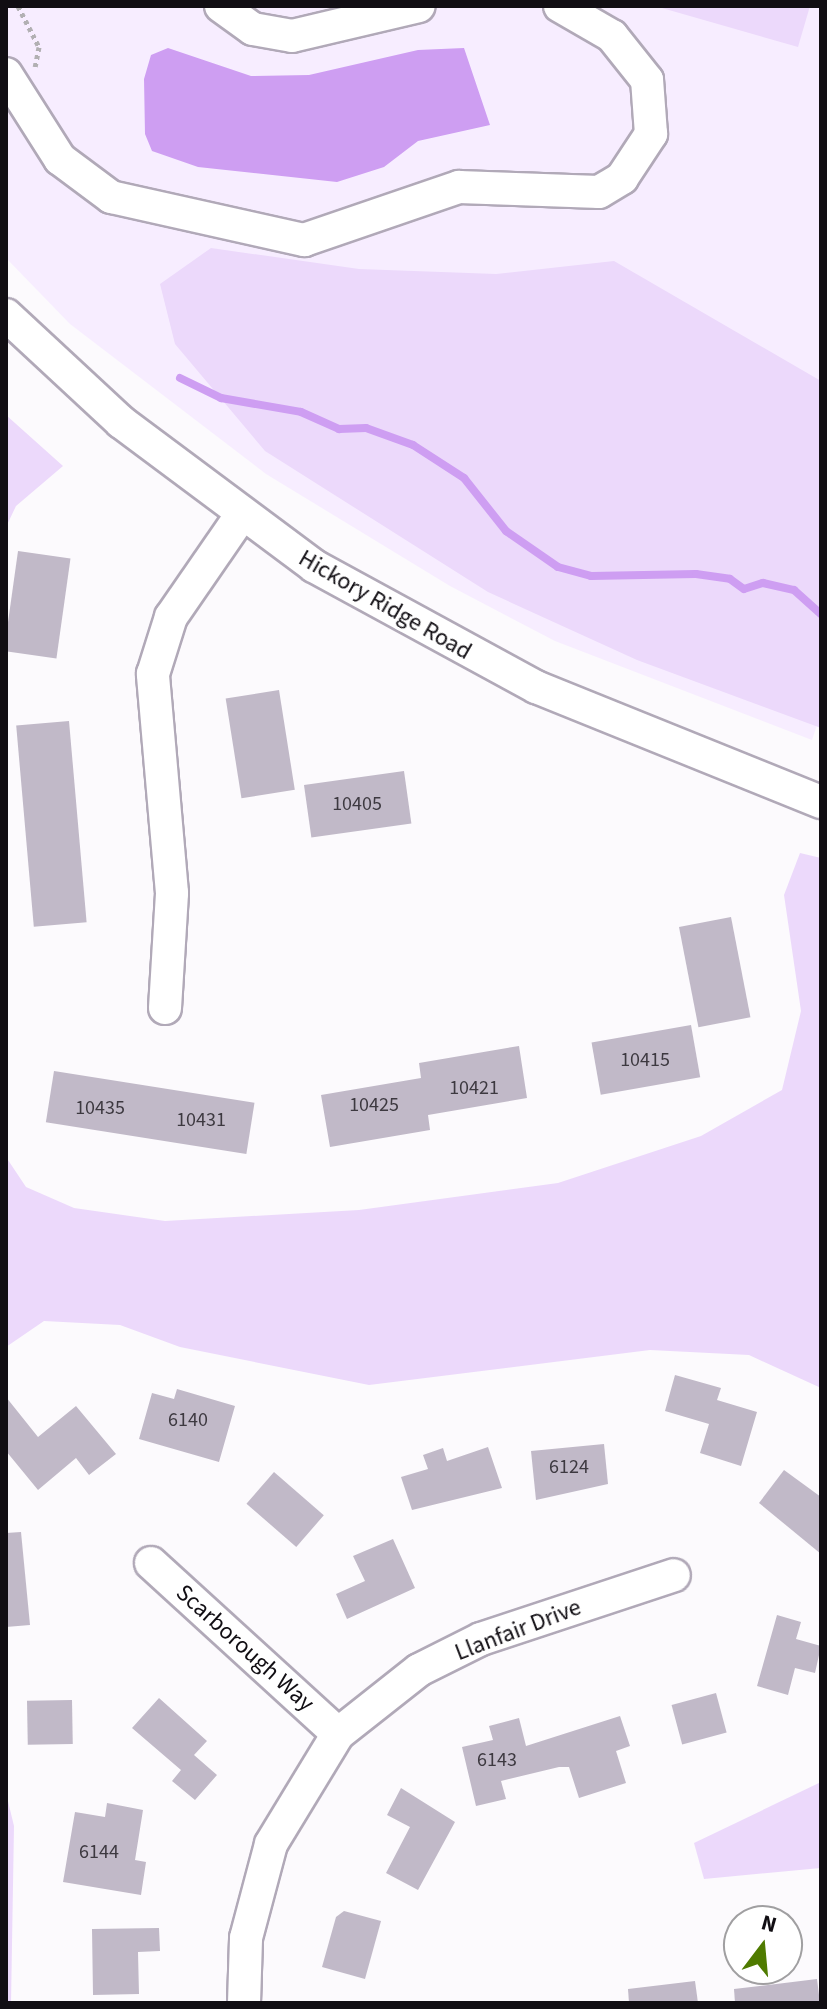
<!DOCTYPE html>
<html>
<head>
<meta charset="utf-8">
<style>
	body { margin:0 }
	#map { position:relative; width:827px; height:2009px; overflow:hidden; background:#fcfafd; font-family:"Source Sans 3",sans-serif }
	div>[style] { position:absolute }
	[style*='--x'] { left:calc(var(--x)*1px); top:calc(var(--y)*1px); width:calc(var(--w)*1px); rotate:calc(var(--a)*1deg) }
	.built>* { inset:0; background:#f7edff }
	.green>* { inset:0; background:#ecd9fb }
	.water>* { inset:0; background:#ce9ef2 }
	.stream>* { height:8px; margin:-4px; padding:0 4px; transform-origin:4px; border-radius:4px; background:#ce9ef2 }
	.building>* { inset:0; background:#c1b9c8; transform-origin:0 0 }
	.path>* { height:5px; margin-top:-2.5px; transform-origin:0; background:repeating-linear-gradient(90deg,#b2b0b3 0 4px,transparent 0 8px) }
	.roads { filter:drop-shadow(2px 0 #b1a9b8) drop-shadow(-2px 0 #b1a9b8) drop-shadow(0 2px #b1a9b8) drop-shadow(0 -2px #b1a9b8) }
	.minor>* { height:32px; margin:-16px; padding:0 16px; transform-origin:16px; border-radius:16px; background:#fff }
	span { translate:-50% -50%; white-space:nowrap; text-align:center; line-height:1.15; -webkit-text-stroke:6px #fff; paint-order:stroke }
	.number-label { font-size:20px; color:#3d3940 }
	.number-label span { -webkit-text-stroke-width:0 }
	.street-label { font-size:24px; color:#110e13 }
	.frame { position:absolute; inset:0; border:8px solid #110e13; pointer-events:none }
	.north { position:absolute; left:723px; top:1905px; width:80px; height:80px; box-sizing:border-box; background:#fff; border:2px solid #a09fa1; border-radius:50%; rotate:16deg; font-size:22px; font-weight:700; line-height:32px; text-align:center; color:#110e13 }
	.north::after { content:''; display:block; margin:auto; width:28px; height:36px; background:#4f7b00; clip-path:polygon(50% 0,100% 100%,50% 72%,0 100%) }
</style>
</head>
<body>
<div id="map">
	<div class="built">
		<div style="clip-path:polygon(6px 6px,821px 6px,821px 713px,812px 740px,555px 641px,450px 586px,266px 474px,70px 324px,6px 258px)"></div>
	</div>
	<div class="green">
		<div style="clip-path:polygon(655px 6px,810px 6px,798px 47px)"></div>
		<div style="clip-path:polygon(211px 248px,359px 269px,496px 274px,614px 261px,821px 381px,821px 728px,637px 660px,488px 592px,265px 451px,175px 344px,160px 284px)"></div>
		<div style="clip-path:polygon(6px 415px,63px 466px,16px 506px,6px 527px)"></div>
		<div style="clip-path:polygon(800px 853px,821px 858px,821px 1388px,749px 1355px,650px 1350px,369px 1385px,180px 1347px,120px 1325px,44px 1321px,6px 1347px,6px 1157px,26px 1187px,74px 1208px,165px 1221px,359px 1210px,558px 1183px,701px 1136px,782px 1090px,801px 1011px,784px 895px)"></div>
		<div style="clip-path:polygon(821px 1782px,821px 1868px,704px 1879px,694px 1843px)"></div>
		<div style="clip-path:polygon(6px 1793px,14px 1826px,11px 2003px,6px 2003px)"></div>
	</div>
	<div class="water">
		<div style="clip-path:polygon(168px 48px,251px 76px,309px 75px,418px 50px,464px 48px,490px 125px,418px 141px,384px 167px,337px 182px,198px 167px,152px 151px,145px 134px,144px 79px,151px 55px)"></div>
	</div>
	<div class="stream">
		<div style="--x:180;--y:378;--w:46;--a:26"></div>
		<div style="--x:221;--y:398;--w:81;--a:9.9"></div>
		<div style="--x:301;--y:412;--w:42;--a:24.1"></div>
		<div style="--x:339;--y:429;--w:27;--a:-2"></div>
		<div style="--x:366;--y:428;--w:50;--a:19.9"></div>
		<div style="--x:413;--y:445;--w:61;--a:32.9"></div>
		<div style="--x:464;--y:478;--w:68;--a:51.6"></div>
		<div style="--x:506;--y:531;--w:63;--a:34.7"></div>
		<div style="--x:558;--y:567;--w:34;--a:15"></div>
		<div style="--x:591;--y:576;--w:105;--a:-1.1"></div>
		<div style="--x:696;--y:574;--w:34;--a:8"></div>
		<div style="--x:730;--y:579;--w:17;--a:36"></div>
		<div style="--x:744;--y:589;--w:20;--a:-18"></div>
		<div style="--x:763;--y:583;--w:32;--a:13"></div>
		<div style="--x:794;--y:590;--w:36;--a:42"></div>
	</div>
	<div class="building">
		<div style="left:18px;top:551px;width:53px;height:101px;rotate:8deg"></div>
		<div style="left:279px;top:690px;width:101px;height:54px;rotate:81deg"></div>
		<div style="left:69px;top:721px;width:202px;height:53px;rotate:85deg"></div>
		<div style="left:404px;top:771px;width:53px;height:101px;rotate:82deg"></div>
		<div style="left:731px;top:917px;width:102px;height:53px;rotate:79deg"></div>
		<div style="left:691px;top:1025px;width:53px;height:101px;rotate:80deg"></div>
		<div style="clip-path:polygon(519px 1046px,527px 1098px,428px 1115px,430px 1130px,330px 1147px,321px 1095px,421px 1078px,419px 1063px)"></div>
		<div style="left:54px;top:1071px;width:203px;height:52px;rotate:9deg"></div>
		<div style="clip-path:polygon(675px 1375px,721px 1388px,717px 1400px,757px 1412px,741px 1466px,700px 1453px,709px 1424px,665px 1411px)"></div>
		<div style="clip-path:polygon(177px 1389px,235px 1406px,219px 1462px,139px 1439px,152px 1393px,174px 1399px)"></div>
		<div style="clip-path:polygon(6px 1397px,38px 1437px,76px 1406px,116px 1454px,89px 1475px,76px 1458px,38px 1490px,6px 1451px)"></div>
		<div style="clip-path:polygon(604px 1444px,608px 1484px,536px 1500px,531px 1451px)"></div>
		<div style="clip-path:polygon(488px 1447px,502px 1488px,412px 1510px,401px 1477px,428px 1469px,423px 1455px,443px 1448px,447px 1461px)"></div>
		<div style="clip-path:polygon(784px 1470px,821px 1497px,821px 1554px,759px 1503px)"></div>
		<div style="left:274px;top:1472px;width:66px;height:42px;rotate:41deg"></div>
		<div style="clip-path:polygon(21px 1532px,30px 1625px,6px 1627px,6px 1533px)"></div>
		<div style="clip-path:polygon(393px 1539px,415px 1588px,347px 1619px,336px 1594px,365px 1581px,353px 1556px)"></div>
		<div style="clip-path:polygon(777px 1615px,801px 1622px,796px 1639px,821px 1646px,815px 1673px,795px 1668px,788px 1695px,757px 1686px)"></div>
		<div style="left:716px;top:1693px;width:41px;height:46px;rotate:75deg"></div>
		<div style="clip-path:polygon(159px 1698px,207px 1741px,194px 1755px,217px 1775px,195px 1800px,172px 1781px,181px 1770px,132px 1728px)"></div>
		<div style="left:72px;top:1700px;width:44px;height:45px;rotate:89deg"></div>
		<div style="clip-path:polygon(620px 1716px,630px 1746px,616px 1751px,626px 1783px,579px 1798px,569px 1767px,559px 1767px,501px 1781px,506px 1799px,476px 1806px,462px 1747px,493px 1740px,489px 1726px,519px 1718px,526px 1746px)"></div>
		<div style="clip-path:polygon(401px 1788px,455px 1822px,418px 1890px,386px 1873px,410px 1827px,387px 1815px)"></div>
		<div style="clip-path:polygon(107px 1803px,143px 1810px,135px 1860px,146px 1862px,141px 1895px,63px 1882px,75px 1812px,105px 1817px)"></div>
		<div style="clip-path:polygon(344px 1911px,381px 1921px,365px 1979px,322px 1967px,336px 1917px)"></div>
		<div style="clip-path:polygon(159px 1928px,160px 1951px,138px 1952px,139px 1994px,93px 1995px,92px 1929px)"></div>
		<div style="clip-path:polygon(817px 1979px,820px 2003px,735px 2003px,734px 1989px)"></div>
		<div style="clip-path:polygon(695px 1981px,698px 2003px,629px 2003px,628px 1989px)"></div>
	</div>
	<div class="path">
		<div style="--x:18;--y:6;--w:46;--a:62.9"></div>
		<div style="--x:39;--y:47;--w:20;--a:101"></div>
	</div>
	<div class="roads">
		<div class="minor">
			<div style="--x:221;--y:6;--w:39;--a:36"></div>
			<div style="--x:253;--y:29;--w:40;--a:10"></div>
			<div style="--x:292;--y:36;--w:130;--a:-13.3"></div>
			<div style="--x:6;--y:74;--w:101;--a:57.6"></div>
			<div style="--x:60;--y:159;--w:64;--a:36.7"></div>
			<div style="--x:111;--y:197;--w:198;--a:12.6"></div>
			<div style="--x:304;--y:240;--w:164;--a:-18.9"></div>
			<div style="--x:459;--y:187;--w:140;--a:2"></div>
			<div style="--x:599;--y:192;--w:27;--a:-31"></div>
			<div style="--x:622;--y:178;--w:53;--a:-56.6"></div>
			<div style="--x:651;--y:134;--w:54;--a:-94.2"></div>
			<div style="--x:647;--y:80;--w:56;--a:-128.5"></div>
			<div style="--x:612;--y:36;--w:60;--a:-150"></div>
			<div style="--x:6;--y:315;--w:157;--a:42.9"></div>
			<div style="--x:121;--y:422;--w:241;--a:36.7"></div>
			<div style="--x:314;--y:566;--w:253;--a:28.6"></div>
			<div style="--x:536;--y:687;--w:307;--a:22"></div>
			<div style="--x:165;--y:1008;--w:115;--a:-86.5"></div>
			<div style="--x:172;--y:893;--w:220;--a:-95"></div>
			<div style="--x:153;--y:674;--w:60;--a:-72.5"></div>
			<div style="--x:171;--y:617;--w:121;--a:-55.4"></div>
			<div style="--x:151;--y:1563;--w:253;--a:42.4"></div>
			<div style="--x:244;--y:2003;--w:65;--a:-88.2"></div>
			<div style="--x:246;--y:1938;--w:97;--a:-75.1"></div>
			<div style="--x:271;--y:1844;--w:129;--a:-58.7"></div>
			<div style="--x:338;--y:1734;--w:103;--a:-38.3"></div>
			<div style="--x:419;--y:1670;--w:69;--a:-26.6"></div>
			<div style="--x:481;--y:1639;--w:203;--a:-18.3"></div>
		</div>
	</div>
	<div class="number-label">
		<span style="left:357px;top:804px">10405</span>
		<span style="left:645px;top:1060px">10415</span>
		<span style="left:474px;top:1088px">10421</span>
		<span style="left:374px;top:1105px">10425</span>
		<span style="left:100px;top:1108px">10435</span>
		<span style="left:201px;top:1120px">10431</span>
		<span style="left:188px;top:1420px">6140</span>
		<span style="left:569px;top:1467px">6124</span>
		<span style="left:497px;top:1760px">6143</span>
		<span style="left:99px;top:1852px">6144</span>
	</div>
	<div class="street-label">
		<span style="left:385px;top:605px;rotate:30deg">Hickory Ridge Road</span>
		<span style="left:518px;top:1630px;rotate:-21deg">Llanfair Drive</span>
		<span style="left:245px;top:1648px;rotate:42deg">Scarborough Way</span>
	</div>
	<div class="frame"></div>
	<div class="north">N</div>
</div>
</body>
</html>
